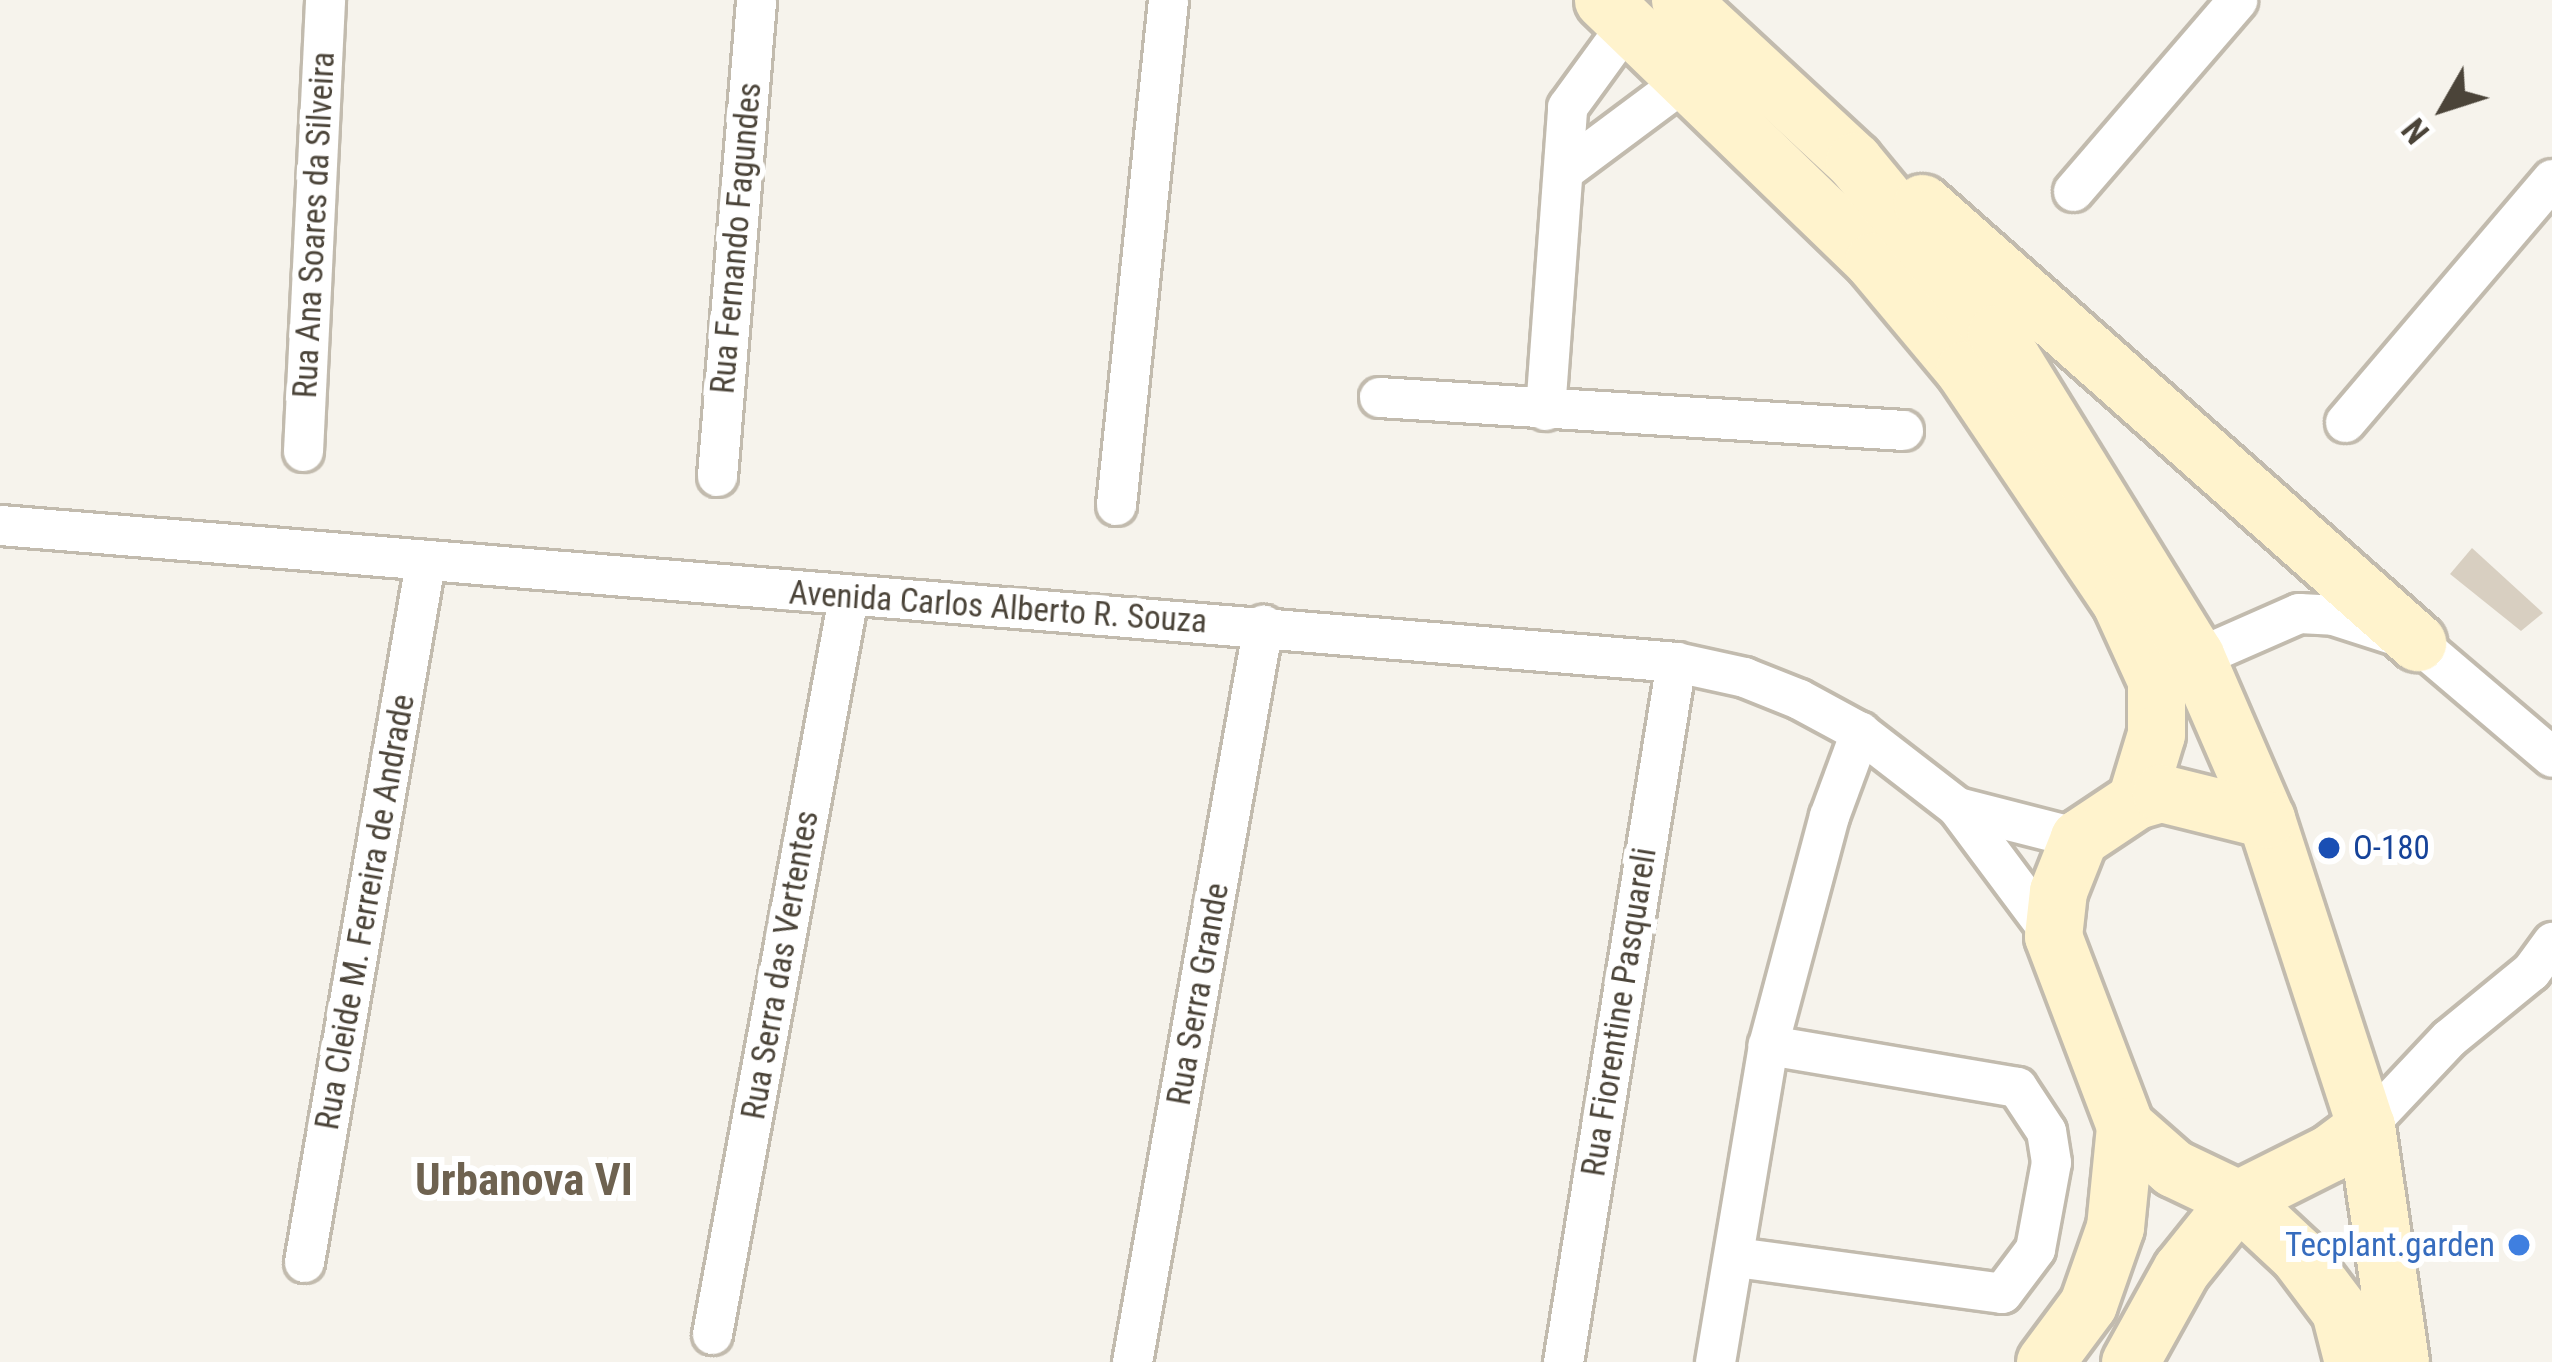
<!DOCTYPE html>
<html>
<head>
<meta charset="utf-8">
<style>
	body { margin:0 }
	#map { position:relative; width:2552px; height:1362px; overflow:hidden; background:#f6f3ec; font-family:"Roboto Condensed",sans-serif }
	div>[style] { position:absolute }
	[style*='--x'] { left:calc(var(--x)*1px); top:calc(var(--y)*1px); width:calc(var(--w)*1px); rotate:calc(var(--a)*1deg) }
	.building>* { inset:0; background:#d8cfc1 }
	.roads { filter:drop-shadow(3px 0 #c2bbae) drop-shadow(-3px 0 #c2bbae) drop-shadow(0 3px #c2bbae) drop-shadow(0 -3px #c2bbae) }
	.street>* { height:39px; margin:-19.5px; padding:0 19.5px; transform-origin:19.5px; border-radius:19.5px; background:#fff }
	.secondary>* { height:57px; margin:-28.5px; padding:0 28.5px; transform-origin:28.5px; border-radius:28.5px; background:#fff3cd }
	.dots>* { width:33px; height:33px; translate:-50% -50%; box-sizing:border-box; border:6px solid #fff; border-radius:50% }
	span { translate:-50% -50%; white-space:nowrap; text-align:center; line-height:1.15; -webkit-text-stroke:12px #fff; paint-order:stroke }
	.street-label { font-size:33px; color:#4b4439 }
	.transit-label { font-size:33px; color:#164399 }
	.left { translate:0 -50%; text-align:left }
	.shop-label { font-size:33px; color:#366cbe }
	.right { translate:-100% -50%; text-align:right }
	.district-label { font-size:45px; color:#6e6250; font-weight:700 }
	.north { position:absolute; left:2384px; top:48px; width:120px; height:120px; -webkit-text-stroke:9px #fff; paint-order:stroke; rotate:231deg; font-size:33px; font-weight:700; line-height:48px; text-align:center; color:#4b4439 }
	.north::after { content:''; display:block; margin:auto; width:42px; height:54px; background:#4b4439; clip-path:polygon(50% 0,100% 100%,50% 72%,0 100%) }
</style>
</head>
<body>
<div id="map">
	<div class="building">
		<div style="clip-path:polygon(2472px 548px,2543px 613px,2521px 631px,2450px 574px)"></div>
	</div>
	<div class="roads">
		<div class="street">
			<div style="--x:1567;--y:168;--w:152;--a:-36.7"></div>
			<div style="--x:2073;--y:191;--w:252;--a:-49.3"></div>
			<div style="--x:1379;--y:397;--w:525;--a:3.6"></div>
			<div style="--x:1545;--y:410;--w:304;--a:-85.8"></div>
			<div style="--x:1567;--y:107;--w:104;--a:-54"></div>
			<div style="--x:2345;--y:422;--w:319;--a:-49.6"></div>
			<div style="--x:303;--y:451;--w:452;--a:-87.2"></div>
			<div style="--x:717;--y:476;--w:478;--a:-85.3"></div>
			<div style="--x:1116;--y:505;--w:508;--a:-84.12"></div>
			<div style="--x:0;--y:525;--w:1682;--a:4.67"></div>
			<div style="--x:1676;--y:662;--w:70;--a:12.4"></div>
			<div style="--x:1744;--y:677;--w:59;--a:21.8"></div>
			<div style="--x:1799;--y:699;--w:69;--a:28.4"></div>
			<div style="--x:1860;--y:732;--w:123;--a:37.7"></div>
			<div style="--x:2178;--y:666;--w:132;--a:-23.7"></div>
			<div style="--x:2299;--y:613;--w:34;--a:3"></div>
			<div style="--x:2333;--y:615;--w:88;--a:17.8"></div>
			<div style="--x:2417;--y:642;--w:177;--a:40.4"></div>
			<div style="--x:2053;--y:936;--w:161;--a:-126.7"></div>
			<div style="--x:1957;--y:807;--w:126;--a:14.3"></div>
			<div style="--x:2366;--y:1126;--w:121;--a:-46.7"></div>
			<div style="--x:2449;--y:1038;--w:106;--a:-39.3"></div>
			<div style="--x:2531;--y:971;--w:36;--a:-54"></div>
			<div style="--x:1736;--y:1257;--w:268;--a:7.7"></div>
			<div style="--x:2002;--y:1293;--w:55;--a:-53.1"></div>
			<div style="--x:2035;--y:1249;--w:88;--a:-79.6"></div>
			<div style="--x:2051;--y:1162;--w:31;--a:-99"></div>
			<div style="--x:2046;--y:1131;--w:53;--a:-123.4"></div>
			<div style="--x:2017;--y:1087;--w:253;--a:-170.4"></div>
			<div style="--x:304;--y:1262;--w:709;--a:-80.18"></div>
			<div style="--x:712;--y:1334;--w:749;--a:-79.54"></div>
			<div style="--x:1132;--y:1362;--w:749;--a:-79.92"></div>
			<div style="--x:1563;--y:1362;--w:709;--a:-80.83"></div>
			<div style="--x:1715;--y:1362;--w:321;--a:-80.5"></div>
			<div style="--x:1768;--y:1045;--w:237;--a:-75.1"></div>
			<div style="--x:1829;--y:816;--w:90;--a:-69.7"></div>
		</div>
		<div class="secondary">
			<div style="--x:1603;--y:0;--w:376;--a:44"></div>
			<div style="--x:1873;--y:261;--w:142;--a:50.1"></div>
			<div style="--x:1964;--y:370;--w:279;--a:56"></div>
			<div style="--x:2120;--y:601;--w:87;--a:65.5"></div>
			<div style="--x:2156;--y:680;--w:54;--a:90"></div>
			<div style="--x:2156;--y:734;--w:69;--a:106.9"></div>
			<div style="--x:2136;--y:800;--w:69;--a:146.3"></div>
			<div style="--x:2079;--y:838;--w:57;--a:111.6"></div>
			<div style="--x:2058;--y:891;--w:45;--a:96.3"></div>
			<div style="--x:2053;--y:936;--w:203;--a:69.2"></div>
			<div style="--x:2125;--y:1126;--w:64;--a:41.2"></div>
			<div style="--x:2173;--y:1168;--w:72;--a:25.5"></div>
			<div style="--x:2238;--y:1199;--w:82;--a:43"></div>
			<div style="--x:2298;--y:1255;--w:70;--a:53.1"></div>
			<div style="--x:2340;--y:1311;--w:53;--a:75.7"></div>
			<div style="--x:1680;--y:0;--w:237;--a:42.8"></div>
			<div style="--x:1854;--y:161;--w:223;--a:50.5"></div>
			<div style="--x:1996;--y:333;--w:379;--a:58.3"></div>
			<div style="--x:2195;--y:655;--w:179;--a:66.6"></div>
			<div style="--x:2266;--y:819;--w:323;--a:72"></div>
			<div style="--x:2366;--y:1126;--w:238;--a:81.8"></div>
			<div style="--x:1922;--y:203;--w:662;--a:41.57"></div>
			<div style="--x:2136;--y:800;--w:26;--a:-16"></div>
			<div style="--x:2161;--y:793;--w:108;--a:13.9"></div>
			<div style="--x:2045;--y:1362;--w:72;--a:-53.4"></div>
			<div style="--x:2088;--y:1304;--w:82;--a:-70.7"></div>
			<div style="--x:2115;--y:1227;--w:101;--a:-84.3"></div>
			<div style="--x:2130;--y:1362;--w:105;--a:-61"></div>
			<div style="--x:2181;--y:1270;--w:91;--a:-51.2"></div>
			<div style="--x:2238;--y:1199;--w:103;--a:-26.6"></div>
			<div style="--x:2330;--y:1153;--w:45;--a:-36.9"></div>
		</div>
	</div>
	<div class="dots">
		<div style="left:2329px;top:848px;background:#1a4fb4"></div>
		<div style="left:2519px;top:1245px;background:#3f7fe0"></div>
	</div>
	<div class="street-label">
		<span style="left:314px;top:225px;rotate:-87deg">Rua Ana Soares da Silveira</span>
		<span style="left:736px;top:238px;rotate:-85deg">Rua Fernando Fagundes</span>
		<span style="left:998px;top:607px;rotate:4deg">Avenida Carlos Alberto R. Souza</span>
		<span style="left:365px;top:912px;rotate:-80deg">Rua Cleide M. Ferreira de Andrade</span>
		<span style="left:780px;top:965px;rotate:-80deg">Rua Serra das Vertentes</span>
		<span style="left:1198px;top:994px;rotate:-80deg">Rua Serra Grande</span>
		<span style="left:1619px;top:1012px;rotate:-81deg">Rua Fiorentine Pasquareli</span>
	</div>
	<div class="transit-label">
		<span class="left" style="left:2353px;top:848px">O-180</span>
	</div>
	<div class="shop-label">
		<span class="right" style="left:2495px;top:1245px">Tecplant.garden</span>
	</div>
	<div class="district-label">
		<span style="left:524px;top:1180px">Urbanova VI</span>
	</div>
	<div class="north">N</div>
</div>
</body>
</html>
